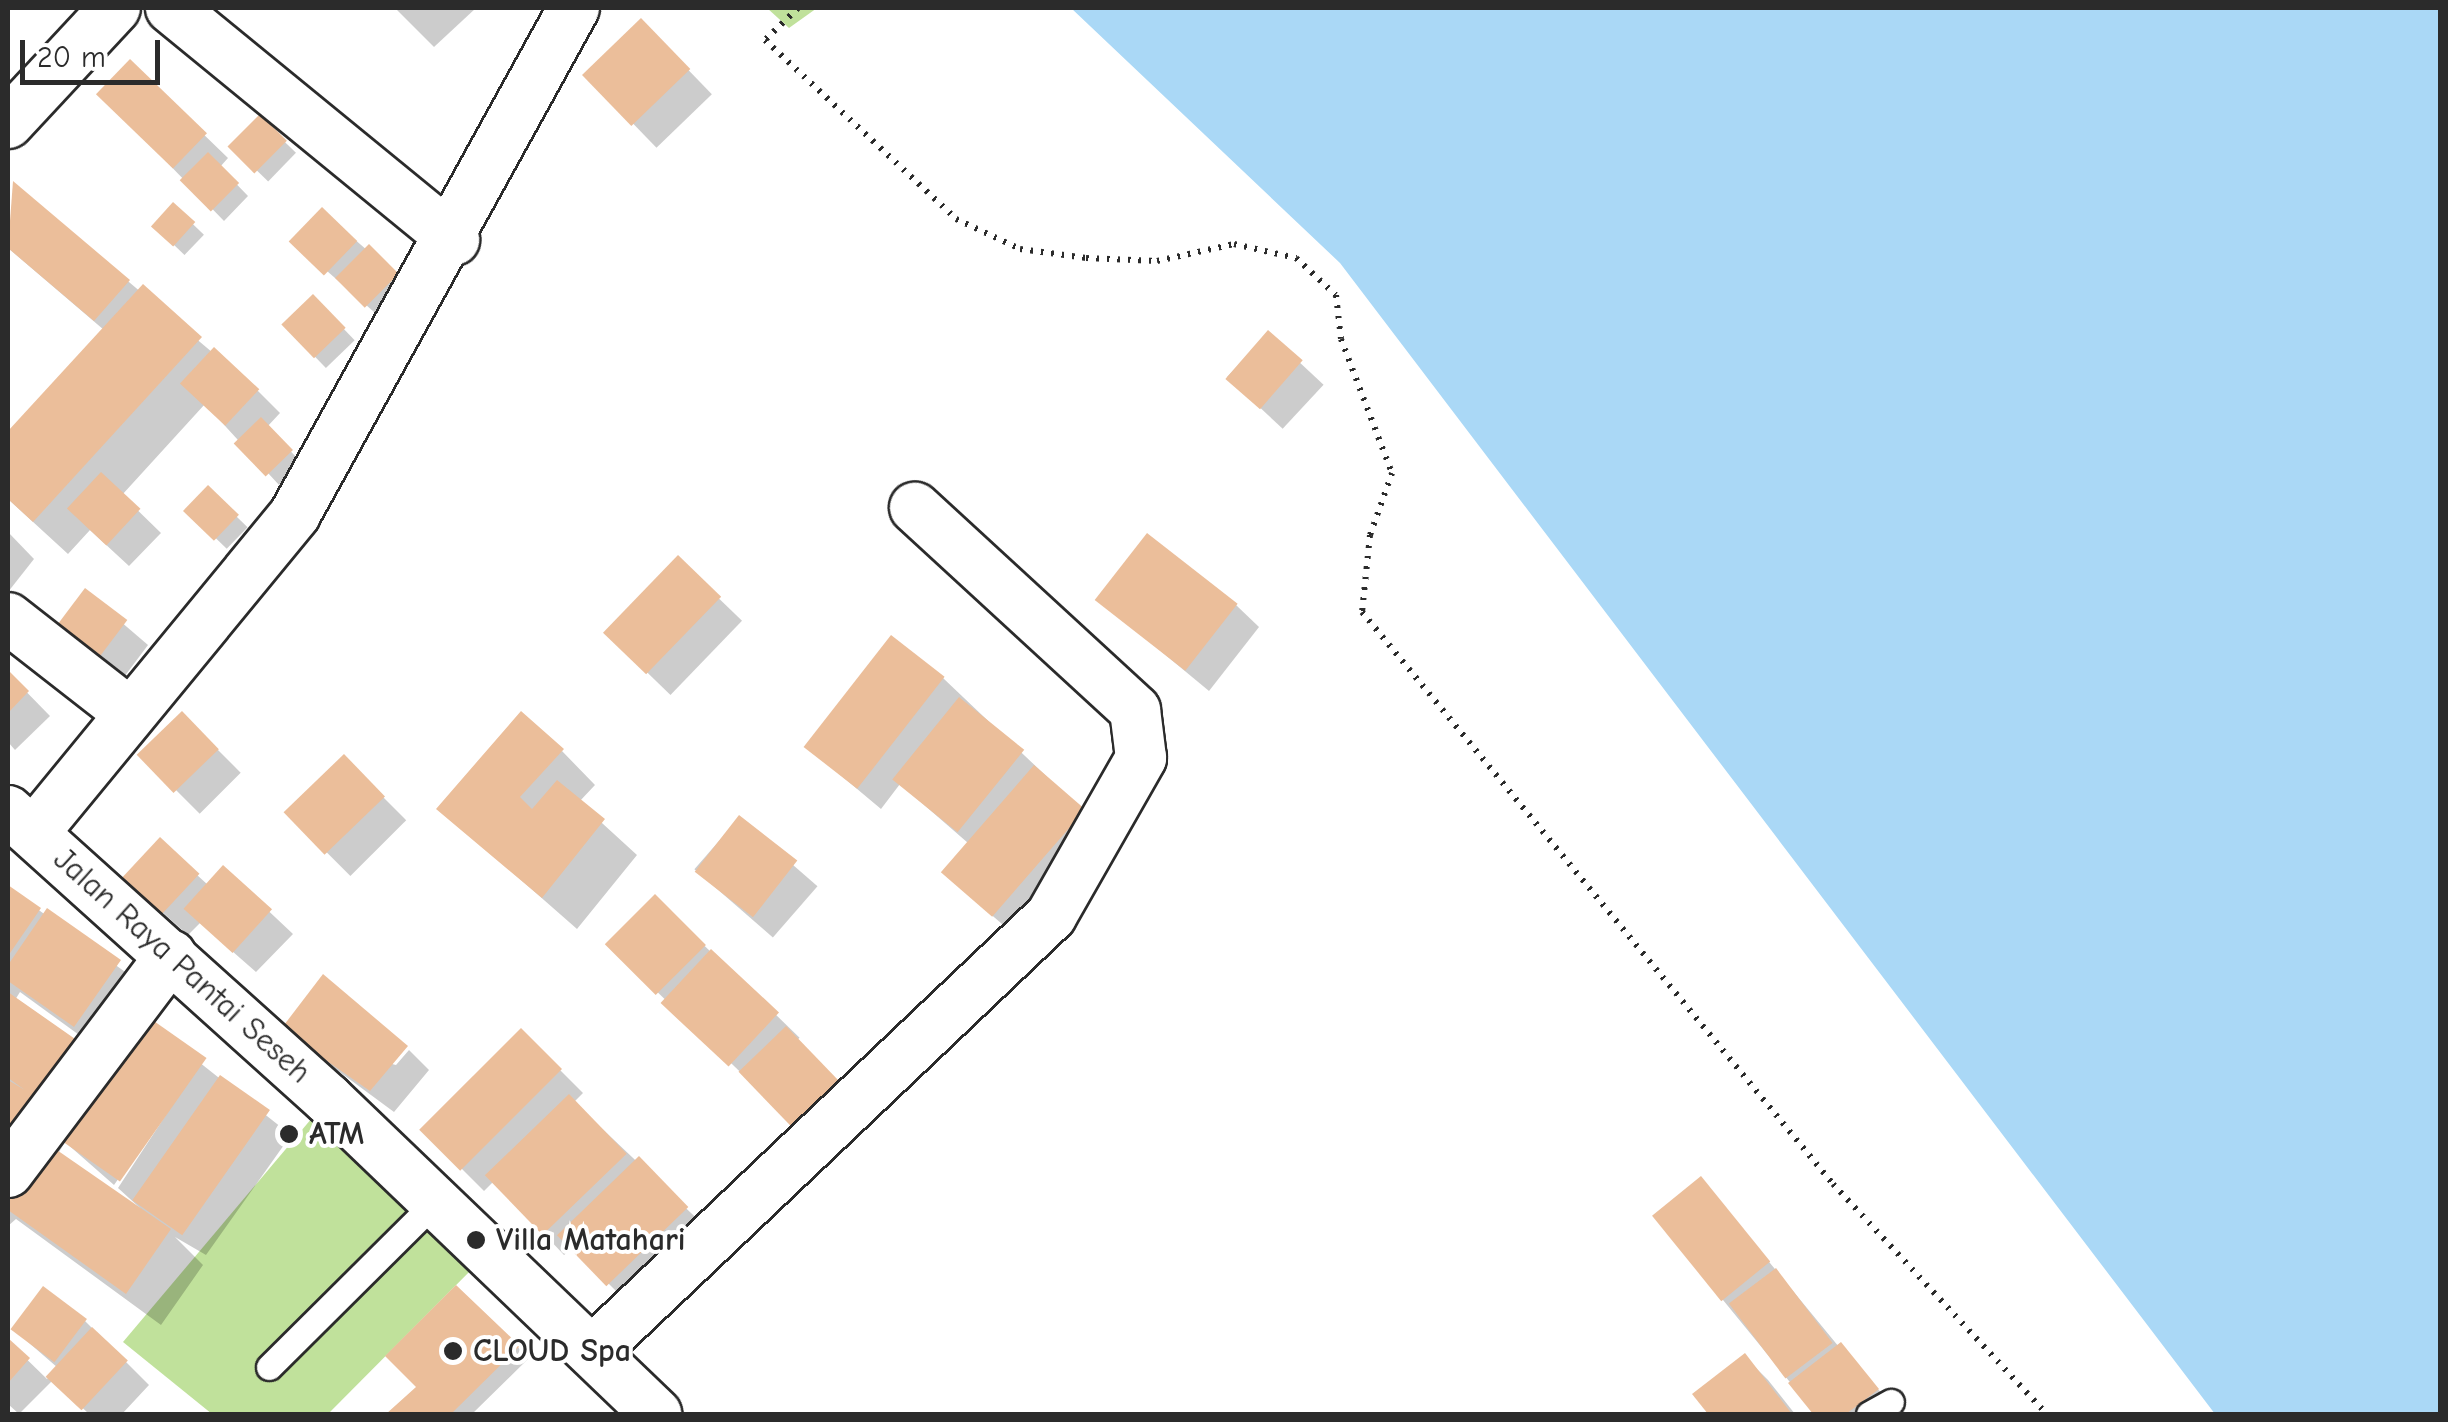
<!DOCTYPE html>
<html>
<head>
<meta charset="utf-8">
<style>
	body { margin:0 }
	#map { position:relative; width:2448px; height:1422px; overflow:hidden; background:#fff; font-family:"Comic Neue",sans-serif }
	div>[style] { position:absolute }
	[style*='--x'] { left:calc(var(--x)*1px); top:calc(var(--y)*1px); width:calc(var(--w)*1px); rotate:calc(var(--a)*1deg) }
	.green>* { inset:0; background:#c0e19b }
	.water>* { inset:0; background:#aad8f6 }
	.shadow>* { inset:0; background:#0003; transform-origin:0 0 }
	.building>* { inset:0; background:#ebbe9a; transform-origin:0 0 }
	.path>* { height:6px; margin-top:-3px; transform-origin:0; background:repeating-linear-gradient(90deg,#2b2b2b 0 2.5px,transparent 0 10.5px) }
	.roads { filter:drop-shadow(2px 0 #2b2b2b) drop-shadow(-2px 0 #2b2b2b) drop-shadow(0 2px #2b2b2b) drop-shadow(0 -2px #2b2b2b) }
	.service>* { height:25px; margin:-12.5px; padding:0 12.5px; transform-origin:12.5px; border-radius:12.5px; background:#fff }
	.minor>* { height:50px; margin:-25px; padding:0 25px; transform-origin:25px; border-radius:25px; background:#fff }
	.dots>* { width:28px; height:28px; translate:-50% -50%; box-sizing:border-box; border:5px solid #fff; border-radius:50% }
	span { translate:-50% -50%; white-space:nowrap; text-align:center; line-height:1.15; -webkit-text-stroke:8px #fff; paint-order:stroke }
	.street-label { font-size:32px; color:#2b2b2b }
	.poi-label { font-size:32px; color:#2b2b2b; font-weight:700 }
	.left { translate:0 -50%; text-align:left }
	.frame { position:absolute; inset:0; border:10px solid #2b2b2b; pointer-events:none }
	.scale { position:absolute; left:20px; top:40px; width:140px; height:45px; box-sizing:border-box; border:5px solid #2b2b2b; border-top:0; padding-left:12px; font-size:30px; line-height:35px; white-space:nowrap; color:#2b2b2b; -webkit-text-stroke:8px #fff; paint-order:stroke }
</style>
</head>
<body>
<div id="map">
	<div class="green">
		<div style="clip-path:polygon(767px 8px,817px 8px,789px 28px)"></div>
		<div style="clip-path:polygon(328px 1099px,485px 1256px,328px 1414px,212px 1414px,123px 1342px)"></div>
	</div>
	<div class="water">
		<div style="clip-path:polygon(1071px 8px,2440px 8px,2440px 1414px,2215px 1414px,1340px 263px)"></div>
	</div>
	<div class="shadow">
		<div style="clip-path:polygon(395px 8px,476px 8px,434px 47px)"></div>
		<div style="left:641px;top:21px;width:102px;height:77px;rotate:46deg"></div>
		<div style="clip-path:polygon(130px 63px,228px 158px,220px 167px,248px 196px,224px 221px,122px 116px)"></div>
		<div style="left:260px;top:118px;width:50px;height:40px;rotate:44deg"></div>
		<div style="clip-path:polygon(14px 185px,257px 390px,280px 413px,267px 427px,302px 463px,279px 485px,205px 404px,122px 495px,161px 533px,129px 566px,90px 530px,68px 554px,8px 499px,8px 435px,104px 330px,8px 248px)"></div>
		<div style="left:173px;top:205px;width:43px;height:28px;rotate:44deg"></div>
		<div style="left:322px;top:211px;width:115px;height:42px;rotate:41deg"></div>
		<div style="left:313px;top:297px;width:60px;height:40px;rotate:46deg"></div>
		<div style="left:1268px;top:333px;width:76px;height:60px;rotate:43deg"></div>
		<div style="left:208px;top:489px;width:55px;height:30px;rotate:44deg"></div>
		<div style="clip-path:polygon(8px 532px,34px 559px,8px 592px)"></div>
		<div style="left:678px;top:559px;width:89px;height:103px;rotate:44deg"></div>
		<div style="clip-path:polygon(85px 591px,148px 645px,115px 689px,75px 658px)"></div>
		<div style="clip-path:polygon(1099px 600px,1236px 605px,1259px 627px,1209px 691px)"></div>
		<div style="clip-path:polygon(8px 673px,50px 716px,15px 750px,8px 742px)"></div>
		<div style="clip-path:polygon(943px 678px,1084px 812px,1016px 936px,966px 893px,968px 843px,900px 784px,881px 809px,807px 747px)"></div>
		<div style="left:182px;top:714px;width:83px;height:58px;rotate:45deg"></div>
		<div style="clip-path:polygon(562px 751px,595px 785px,579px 802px,637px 855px,577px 929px,440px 809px)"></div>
		<div style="left:344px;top:758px;width:88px;height:79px;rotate:45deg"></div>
		<div style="left:739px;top:818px;width:104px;height:68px;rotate:41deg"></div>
		<div style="clip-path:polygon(160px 841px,208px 885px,223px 868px,293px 934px,256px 972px,200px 923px,188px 935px,151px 902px)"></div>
		<div style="clip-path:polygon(evenodd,8px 888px,142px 984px,97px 1048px,20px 992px,15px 1000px,99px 1066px,63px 1128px,141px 1016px,291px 1135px,206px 1255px,175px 1237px,203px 1265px,161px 1325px,16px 1219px,8px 1226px,8px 888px,200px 1063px,118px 1188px,151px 1218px,58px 1154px,65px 1142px,114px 1185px,200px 1063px)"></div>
		<div style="left:655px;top:898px;width:201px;height:66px;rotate:44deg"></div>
		<div style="clip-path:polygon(521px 1031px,583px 1093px,574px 1102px,710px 1231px,633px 1308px,573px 1248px,564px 1255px,494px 1181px,484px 1191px,422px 1129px)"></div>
		<div style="clip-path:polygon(295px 1039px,396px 1065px,409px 1050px,429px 1070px,394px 1112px)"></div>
		<div style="clip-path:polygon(1701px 1179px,1839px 1347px,1900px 1413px,1816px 1414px,1723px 1300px)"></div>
		<div style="clip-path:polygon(456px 1288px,529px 1358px,472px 1414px,389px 1414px,419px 1387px)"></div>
		<div style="clip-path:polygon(85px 1321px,149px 1385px,122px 1414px,89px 1414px,53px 1380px,19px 1414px,8px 1404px,8px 1341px,47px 1379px,58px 1368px,13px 1329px)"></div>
		<div style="clip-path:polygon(1745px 1357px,1768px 1380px,1795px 1414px,1712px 1414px,1696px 1394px)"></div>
	</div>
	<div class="building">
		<div style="left:641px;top:18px;width:71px;height:82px;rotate:46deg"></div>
		<div style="left:130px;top:59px;width:107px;height:49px;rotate:44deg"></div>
		<div style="left:260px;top:114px;width:38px;height:46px;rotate:45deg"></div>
		<div style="left:208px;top:152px;width:44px;height:40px;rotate:45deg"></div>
		<div style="clip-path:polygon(13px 181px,130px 280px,94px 321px,8px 248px)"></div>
		<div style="left:173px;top:202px;width:30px;height:33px;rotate:42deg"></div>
		<div style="left:322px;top:207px;width:49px;height:48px;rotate:44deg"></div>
		<div style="left:369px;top:244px;width:42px;height:48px;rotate:45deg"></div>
		<div style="clip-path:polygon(143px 284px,202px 337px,33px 522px,8px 499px,8px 431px)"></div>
		<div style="left:313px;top:294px;width:47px;height:44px;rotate:46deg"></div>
		<div style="left:1268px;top:330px;width:46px;height:65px;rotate:41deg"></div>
		<div style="left:214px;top:347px;width:62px;height:50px;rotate:43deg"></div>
		<div style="left:261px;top:417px;width:46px;height:38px;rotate:46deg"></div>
		<div style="left:101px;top:472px;width:54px;height:50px;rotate:43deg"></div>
		<div style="left:208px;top:485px;width:43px;height:36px;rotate:44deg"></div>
		<div style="left:1147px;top:533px;width:115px;height:85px;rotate:38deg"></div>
		<div style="left:678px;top:555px;width:60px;height:108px;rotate:44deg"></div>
		<div style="left:85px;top:588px;width:53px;height:60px;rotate:37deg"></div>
		<div style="left:891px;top:635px;width:68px;height:142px;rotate:38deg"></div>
		<div style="clip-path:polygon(8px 670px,29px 691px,8px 713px)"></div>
		<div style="left:959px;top:697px;width:84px;height:106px;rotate:39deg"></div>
		<div style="left:182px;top:711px;width:53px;height:63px;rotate:46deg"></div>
		<div style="clip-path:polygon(521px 711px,564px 749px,520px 797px,532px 809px,557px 780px,605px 819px,542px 898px,436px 809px)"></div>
		<div style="left:344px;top:754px;width:59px;height:84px;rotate:46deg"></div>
		<div style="left:1034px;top:765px;width:68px;height:142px;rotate:41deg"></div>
		<div style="left:739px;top:815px;width:74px;height:72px;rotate:38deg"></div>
		<div style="left:160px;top:837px;width:54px;height:55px;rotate:43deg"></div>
		<div style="left:223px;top:865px;width:66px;height:59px;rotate:42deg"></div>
		<div style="clip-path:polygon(8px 885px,41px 908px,8px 956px)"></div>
		<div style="left:655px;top:894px;width:72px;height:71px;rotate:45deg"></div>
		<div style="clip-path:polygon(47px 908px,121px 960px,74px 1027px,8px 981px,8px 965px)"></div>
		<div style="left:711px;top:949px;width:93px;height:74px;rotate:43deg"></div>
		<div style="clip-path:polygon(323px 974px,408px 1046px,370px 1091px,281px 1029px)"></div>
		<div style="clip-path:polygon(8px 992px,78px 1041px,8px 1147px,8px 1080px,25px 1090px,8px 1078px)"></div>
		<div style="left:141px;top:1012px;width:80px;height:151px;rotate:35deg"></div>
		<div style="left:786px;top:1026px;width:85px;height:66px;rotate:46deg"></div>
		<div style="left:521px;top:1028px;width:58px;height:144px;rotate:45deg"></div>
		<div style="left:220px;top:1075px;width:61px;height:153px;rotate:35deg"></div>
		<div style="left:569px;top:1094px;width:83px;height:117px;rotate:46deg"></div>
		<div style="clip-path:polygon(41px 1139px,171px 1229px,126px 1294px,8px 1210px,8px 1185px)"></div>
		<div style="left:639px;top:1156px;width:71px;height:114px;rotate:46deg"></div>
		<div style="left:1701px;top:1176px;width:110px;height:63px;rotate:51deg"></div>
		<div style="left:1776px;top:1268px;width:94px;height:59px;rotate:53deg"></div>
		<div style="clip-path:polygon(456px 1285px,520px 1346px,451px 1414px,386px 1414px,416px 1387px,385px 1356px)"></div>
		<div style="left:43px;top:1286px;width:55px;height:54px;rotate:37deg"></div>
		<div style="left:92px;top:1327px;width:49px;height:68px;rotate:43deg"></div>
		<div style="clip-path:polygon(8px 1338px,30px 1358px,8px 1383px)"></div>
		<div style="clip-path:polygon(1841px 1342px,1879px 1389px,1846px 1414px,1813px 1414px,1788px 1383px)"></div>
		<div style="clip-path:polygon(1745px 1353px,1792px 1414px,1708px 1414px,1692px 1394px)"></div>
	</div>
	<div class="path">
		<div style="--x:798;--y:8;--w:46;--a:135.9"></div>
		<div style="--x:765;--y:40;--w:262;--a:43.1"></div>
		<div style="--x:956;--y:219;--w:71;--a:25.1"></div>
		<div style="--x:1020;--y:249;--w:67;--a:7.8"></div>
		<div style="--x:1086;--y:258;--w:71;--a:2.4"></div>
		<div style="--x:1157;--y:261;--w:79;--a:-12.4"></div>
		<div style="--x:1234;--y:244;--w:64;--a:12.7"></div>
		<div style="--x:1296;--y:258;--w:54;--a:42.8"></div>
		<div style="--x:1336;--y:295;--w:44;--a:83.5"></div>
		<div style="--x:1341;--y:339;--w:143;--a:69.2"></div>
		<div style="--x:1392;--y:473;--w:66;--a:109.5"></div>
		<div style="--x:1370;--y:535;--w:77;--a:95.9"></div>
		<div style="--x:1362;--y:612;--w:741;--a:50.53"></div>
		<div style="--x:1833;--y:1184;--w:314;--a:47.1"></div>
	</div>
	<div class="roads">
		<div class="service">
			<div style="--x:269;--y:1367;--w:231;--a:-44.8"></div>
			<div style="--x:1869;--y:1414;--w:25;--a:-29"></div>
		</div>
		<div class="minor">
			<div style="--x:171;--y:8;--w:366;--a:39.3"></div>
			<div style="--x:8;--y:123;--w:157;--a:-47.1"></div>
			<div style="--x:8;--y:618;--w:151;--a:38"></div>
			<div style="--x:8;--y:811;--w:431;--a:42"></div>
			<div style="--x:328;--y:1099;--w:455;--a:43.8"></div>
			<div style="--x:35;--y:831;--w:410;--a:-50.6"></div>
			<div style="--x:295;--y:514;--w:578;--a:-61.13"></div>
			<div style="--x:8;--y:1172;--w:271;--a:-53"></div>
			<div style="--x:595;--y:1349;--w:629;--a:-43.52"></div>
			<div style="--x:1051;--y:916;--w:182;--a:-60.3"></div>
			<div style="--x:1141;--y:758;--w:48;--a:-97.1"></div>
			<div style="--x:1135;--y:710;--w:299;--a:-137.4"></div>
		</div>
	</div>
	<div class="dots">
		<div style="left:289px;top:1134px;background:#2b2b2b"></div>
		<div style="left:476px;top:1240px;background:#2b2b2b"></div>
		<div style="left:453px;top:1351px;background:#2b2b2b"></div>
	</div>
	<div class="street-label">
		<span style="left:182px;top:966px;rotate:42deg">Jalan Raya Pantai Seseh</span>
	</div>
	<div class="poi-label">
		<span class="left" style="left:309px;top:1134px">ATM</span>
		<span class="left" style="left:496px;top:1240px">Villa Matahari</span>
		<span class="left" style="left:473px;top:1351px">CLOUD Spa</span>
	</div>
	<div class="frame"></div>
	<div class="scale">20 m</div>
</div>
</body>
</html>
